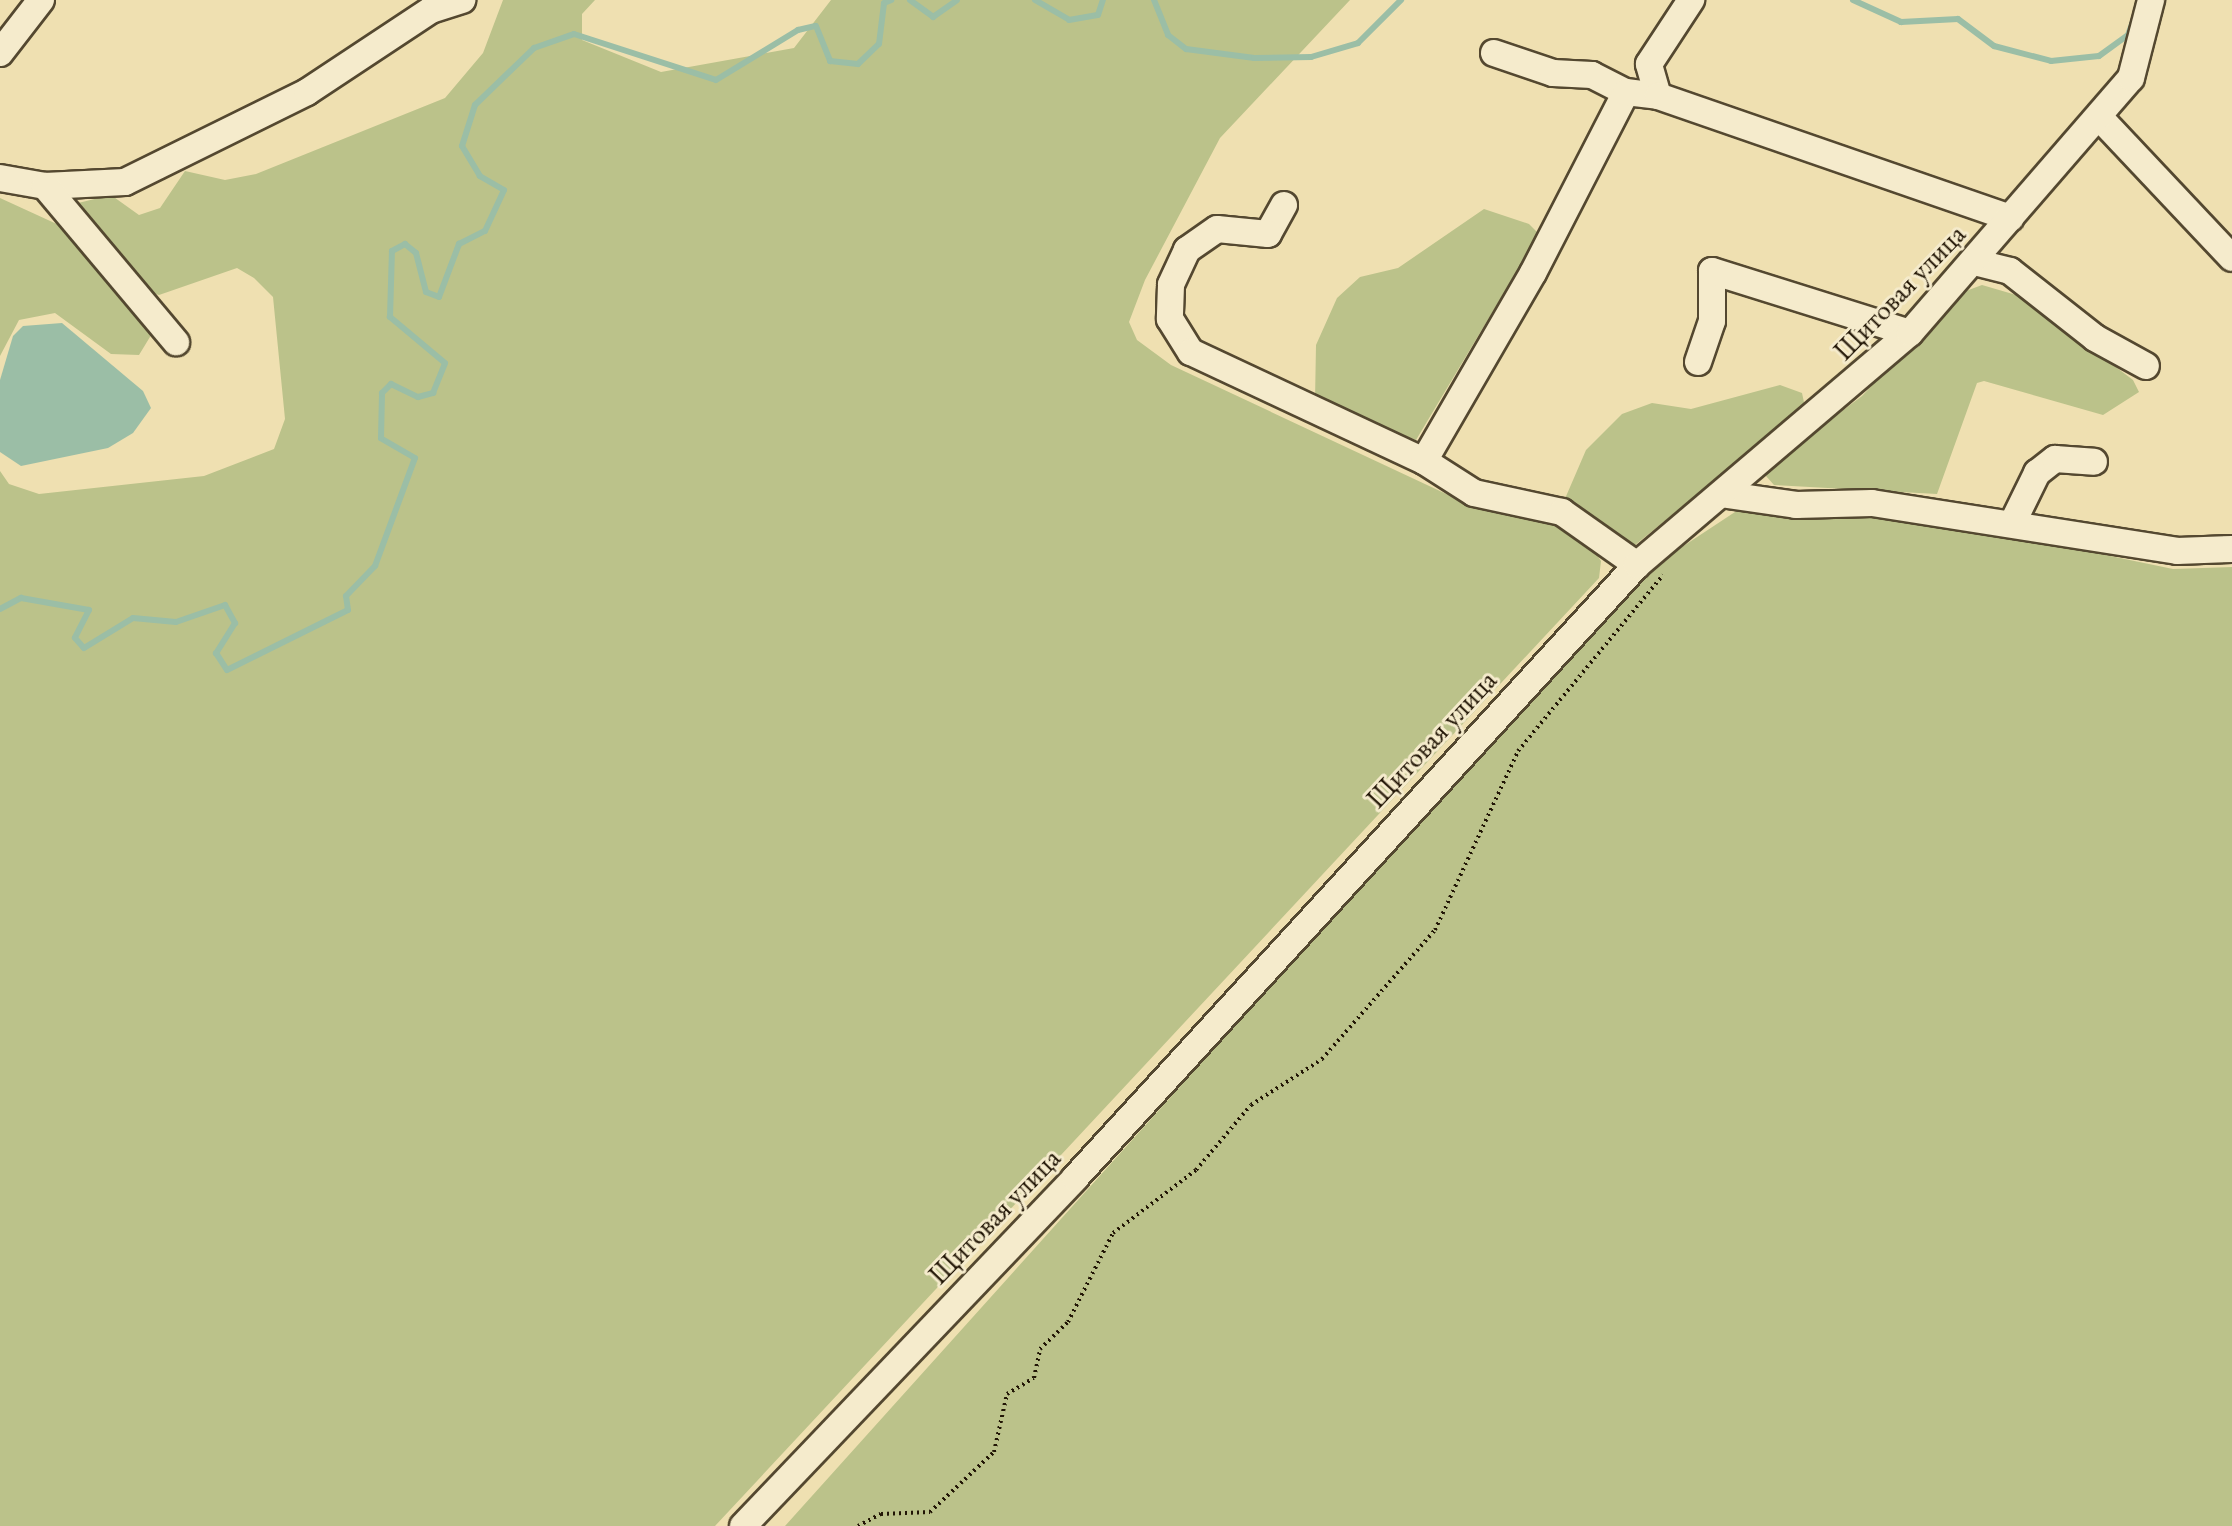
<!DOCTYPE html>
<html>
<head>
<meta charset="utf-8">
<style>
	body { margin:0 }
	#map { position:relative; width:2232px; height:1526px; overflow:hidden; background:#efe0b1; font-family:"EB Garamond",serif }
	div>[style] { position:absolute }
	[style*='--x'] { left:calc(var(--x)*1px); top:calc(var(--y)*1px); width:calc(var(--w)*1px); rotate:calc(var(--a)*1deg) }
	.green>* { inset:0; background:#bbc28a }
	.water>* { inset:0; background:#9bbea6 }
	.stream>* { height:6px; margin:-3px; padding:0 3px; transform-origin:3px; border-radius:3px; background:#9bbea6 }
	.path>* { height:4px; margin-top:-2px; transform-origin:0; background:repeating-linear-gradient(90deg,#211505 0 2px,transparent 0 6px) }
	.roads { filter:drop-shadow(2px 0 #544830) drop-shadow(-2px 0 #544830) drop-shadow(0 2px #544830) drop-shadow(0 -2px #544830) }
	.minor>* { height:26px; margin:-13px; padding:0 13px; transform-origin:13px; border-radius:13px; background:#f5ebcc }
	span { translate:-50% -50%; white-space:nowrap; text-align:center; line-height:1.15; -webkit-text-stroke:6px #f5ebcc; paint-order:stroke }
	.street-label { font-size:28px; color:#211505 }
</style>
</head>
<body>
<div id="map">
	<div class="green">
		<div style="clip-path:polygon(503px 0,595px 0,582px 14px,582px 40px,661px 72px,794px 48px,831px 0,1350px 0,1220px 138px,1145px 280px,1129px 322px,1137px 340px,1171px 365px,1457px 499px,1558px 524px,1587px 540px,1601px 561px,1599px 578px,715px 1526px,0 1526px,0 471px,9px 484px,39px 494px,204px 476px,274px 449px,285px 419px,273px 297px,254px 278px,237px 268px,159px 295px,143px 290px,74px 204px,111px 195px,139px 215px,160px 208px,185px 171px,225px 180px,256px 174px,445px 98px,483px 53px)"></div>
		<div style="clip-path:polygon(0 198px,72px 231px,153px 332px,139px 355px,111px 354px,55px 313px,19px 320px,0 356px)"></div>
		<div style="clip-path:polygon(1484px 209px,1529px 224px,1537px 232px,1533px 244px,1416px 440px,1315px 400px,1316px 345px,1337px 298px,1360px 277px,1398px 268px)"></div>
		<div style="clip-path:polygon(1982px 285px,2023px 297px,2133px 380px,2139px 392px,2103px 415px,1984px 381px,1977px 383px,1937px 494px,1774px 485px,1766px 476px,1770px 465px,1862px 396px,1958px 294px)"></div>
		<div style="clip-path:polygon(1780px 385px,1802px 393px,1805px 407px,1635px 545px,1564px 501px,1586px 450px,1622px 414px,1652px 403px,1691px 409px)"></div>
		<div style="clip-path:polygon(1735px 512px,1907px 514px,2173px 569px,2232px 567px,2232px 1526px,785px 1526px,1641px 574px)"></div>
	</div>
	<div class="water">
		<div style="clip-path:polygon(62px 323px,143px 391px,151px 408px,133px 433px,108px 448px,21px 466px,0 452px,0 380px,13px 336px,23px 326px)"></div>
	</div>
	<div class="stream">
		<div style="--x:910;--y:0;--w:29;--a:36"></div>
		<div style="--x:933;--y:17;--w:29;--a:-35"></div>
		<div style="--x:1035;--y:0;--w:39;--a:30"></div>
		<div style="--x:1069;--y:20;--w:29;--a:-10"></div>
		<div style="--x:1098;--y:15;--w:16;--a:-72"></div>
		<div style="--x:1154;--y:0;--w:38;--a:68"></div>
		<div style="--x:1168;--y:35;--w:23;--a:38"></div>
		<div style="--x:1186;--y:49;--w:69;--a:7.5"></div>
		<div style="--x:1254;--y:58;--w:57;--a:-1"></div>
		<div style="--x:1311;--y:57;--w:49;--a:-16.6"></div>
		<div style="--x:1358;--y:43;--w:61;--a:-45"></div>
		<div style="--x:1853;--y:0;--w:53;--a:24.6"></div>
		<div style="--x:1901;--y:22;--w:57;--a:-3"></div>
		<div style="--x:1958;--y:19;--w:45;--a:36.9"></div>
		<div style="--x:1994;--y:46;--w:59;--a:14.7"></div>
		<div style="--x:2051;--y:61;--w:48;--a:-5.9"></div>
		<div style="--x:2099;--y:56;--w:36;--a:-36"></div>
		<div style="--x:2128;--y:35;--w:15;--a:-70"></div>
		<div style="--x:0;--y:609;--w:24;--a:-28"></div>
		<div style="--x:21;--y:598;--w:69;--a:10"></div>
		<div style="--x:89;--y:610;--w:31;--a:117"></div>
		<div style="--x:75;--y:638;--w:13;--a:48"></div>
		<div style="--x:84;--y:648;--w:57;--a:-31.5"></div>
		<div style="--x:133;--y:618;--w:43;--a:5.3"></div>
		<div style="--x:176;--y:622;--w:52;--a:-19.1"></div>
		<div style="--x:225;--y:605;--w:21;--a:61"></div>
		<div style="--x:235;--y:623;--w:36;--a:122"></div>
		<div style="--x:216;--y:653;--w:20;--a:57"></div>
		<div style="--x:227;--y:670;--w:135;--a:-26.4"></div>
		<div style="--x:348;--y:610;--w:14;--a:-98"></div>
		<div style="--x:346;--y:596;--w:42;--a:-46"></div>
		<div style="--x:375;--y:566;--w:115;--a:-69.7"></div>
		<div style="--x:415;--y:458;--w:39;--a:-150"></div>
		<div style="--x:381;--y:438;--w:45;--a:-88.7"></div>
		<div style="--x:382;--y:393;--w:13;--a:-45"></div>
		<div style="--x:391;--y:384;--w:30;--a:26"></div>
		<div style="--x:418;--y:397;--w:16;--a:-15"></div>
		<div style="--x:433;--y:393;--w:32;--a:-68"></div>
		<div style="--x:445;--y:363;--w:72;--a:-140.1"></div>
		<div style="--x:390;--y:317;--w:66;--a:-88.3"></div>
		<div style="--x:392;--y:251;--w:15;--a:-28"></div>
		<div style="--x:405;--y:244;--w:14;--a:39"></div>
		<div style="--x:416;--y:253;--w:40;--a:75.6"></div>
		<div style="--x:426;--y:292;--w:14;--a:21"></div>
		<div style="--x:439;--y:297;--w:57;--a:-69.3"></div>
		<div style="--x:459;--y:244;--w:29;--a:-27"></div>
		<div style="--x:485;--y:231;--w:45;--a:-65.1"></div>
		<div style="--x:504;--y:190;--w:28;--a:-150"></div>
		<div style="--x:480;--y:176;--w:35;--a:-121"></div>
		<div style="--x:462;--y:146;--w:43;--a:-72.4"></div>
		<div style="--x:475;--y:105;--w:82;--a:-44"></div>
		<div style="--x:534;--y:48;--w:42;--a:-19.3"></div>
		<div style="--x:574;--y:34;--w:149;--a:17.9"></div>
		<div style="--x:716;--y:80;--w:96;--a:-31.4"></div>
		<div style="--x:798;--y:30;--w:18;--a:-13"></div>
		<div style="--x:816;--y:26;--w:38;--a:68"></div>
		<div style="--x:830;--y:61;--w:28;--a:6"></div>
		<div style="--x:858;--y:64;--w:29;--a:-44"></div>
		<div style="--x:879;--y:44;--w:41;--a:-83"></div>
		<div style="--x:884;--y:3;--w:8;--a:-23"></div>
	</div>
	<div class="path">
		<div style="--x:858;--y:1526;--w:26;--a:-28"></div>
		<div style="--x:881;--y:1514;--w:49;--a:-2.3"></div>
		<div style="--x:930;--y:1512;--w:88;--a:-43.2"></div>
		<div style="--x:994;--y:1452;--w:59;--a:-77.4"></div>
		<div style="--x:1007;--y:1394;--w:31;--a:-31"></div>
		<div style="--x:1034;--y:1378;--w:30;--a:-78"></div>
		<div style="--x:1040;--y:1349;--w:39;--a:-44"></div>
		<div style="--x:1068;--y:1322;--w:100;--a:-63.2"></div>
		<div style="--x:1113;--y:1233;--w:104;--a:-37.2"></div>
		<div style="--x:1196;--y:1170;--w:85;--a:-49.8"></div>
		<div style="--x:1251;--y:1105;--w:85;--a:-32.9"></div>
		<div style="--x:1322;--y:1059;--w:171;--a:-48.8"></div>
		<div style="--x:1435;--y:930;--w:197;--a:-65.1"></div>
		<div style="--x:1518;--y:751;--w:228;--a:-50.5"></div>
	</div>
	<div class="roads">
		<div class="minor">
			<div style="--x:0;--y:53;--w:67;--a:-52.3"></div>
			<div style="--x:1494;--y:53;--w:62;--a:18.7"></div>
			<div style="--x:1553;--y:73;--w:39;--a:3"></div>
			<div style="--x:1592;--y:75;--w:38;--a:27"></div>
			<div style="--x:1658;--y:96;--w:33;--a:-106"></div>
			<div style="--x:1649;--y:64;--w:77;--a:-56.7"></div>
			<div style="--x:2100;--y:118;--w:192;--a:46.7"></div>
			<div style="--x:0;--y:178;--w:46;--a:10.1"></div>
			<div style="--x:45;--y:186;--w:80;--a:-2.9"></div>
			<div style="--x:125;--y:182;--w:203;--a:-26.3"></div>
			<div style="--x:307;--y:92;--w:149;--a:-33.5"></div>
			<div style="--x:431;--y:10;--w:33;--a:-18"></div>
			<div style="--x:45;--y:186;--w:204;--a:50"></div>
			<div style="--x:1284;--y:205;--w:33;--a:119"></div>
			<div style="--x:1268;--y:234;--w:51;--a:-174.4"></div>
			<div style="--x:1217;--y:229;--w:37;--a:145"></div>
			<div style="--x:1187;--y:250;--w:38;--a:115"></div>
			<div style="--x:1171;--y:285;--w:34;--a:92"></div>
			<div style="--x:1170;--y:319;--w:39;--a:58"></div>
			<div style="--x:1191;--y:352;--w:257;--a:25.1"></div>
			<div style="--x:1424;--y:461;--w:59;--a:32.6"></div>
			<div style="--x:1474;--y:493;--w:90;--a:12.2"></div>
			<div style="--x:1562;--y:512;--w:92;--a:35.2"></div>
			<div style="--x:1974;--y:262;--w:37;--a:14"></div>
			<div style="--x:2010;--y:271;--w:108;--a:38.2"></div>
			<div style="--x:2095;--y:338;--w:58;--a:28.8"></div>
			<div style="--x:1698;--y:362;--w:43;--a:-71.1"></div>
			<div style="--x:1712;--y:321;--w:50;--a:-90"></div>
			<div style="--x:1712;--y:271;--w:207;--a:17.4"></div>
			<div style="--x:1424;--y:461;--w:217;--a:-59.9"></div>
			<div style="--x:1533;--y:273;--w:203;--a:-62.8"></div>
			<div style="--x:1626;--y:92;--w:32;--a:7"></div>
			<div style="--x:1658;--y:96;--w:373;--a:19.1"></div>
			<div style="--x:1727;--y:495;--w:70;--a:8.2"></div>
			<div style="--x:1796;--y:505;--w:76;--a:-1.5"></div>
			<div style="--x:1872;--y:503;--w:309;--a:8.9"></div>
			<div style="--x:2177;--y:551;--w:55;--a:-2.1"></div>
			<div style="--x:2013;--y:522;--w:55;--a:-63.9"></div>
			<div style="--x:2037;--y:473;--w:23;--a:-38"></div>
			<div style="--x:2055;--y:459;--w:39;--a:4"></div>
			<div style="--x:743;--y:1526;--w:481;--a:-46.3"></div>
			<div style="--x:1075;--y:1178;--w:832;--a:-47.49"></div>
			<div style="--x:1637;--y:565;--w:358;--a:-40.4"></div>
			<div style="--x:1910;--y:333;--w:337;--a:-49.1"></div>
			<div style="--x:2131;--y:78;--w:81;--a:-75.6"></div>
		</div>
	</div>
	<div class="street-label">
		<span style="left:1899px;top:292px;rotate:-46deg">Щитовая улица</span>
		<span style="left:1431px;top:739px;rotate:-47deg">Щитовая улица</span>
		<span style="left:994px;top:1216px;rotate:-46deg">Щитовая улица</span>
	</div>
</div>
</body>
</html>
